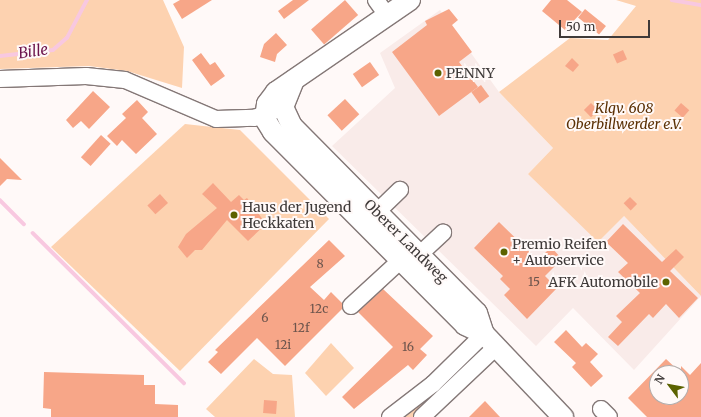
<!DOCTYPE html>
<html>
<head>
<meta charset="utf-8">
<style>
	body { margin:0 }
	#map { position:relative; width:701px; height:417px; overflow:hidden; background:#fff9f8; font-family:Merriweather,serif }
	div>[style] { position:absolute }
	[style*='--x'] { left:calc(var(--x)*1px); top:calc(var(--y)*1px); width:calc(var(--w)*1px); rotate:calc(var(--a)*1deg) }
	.built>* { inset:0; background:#f9ebe9 }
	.green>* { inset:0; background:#fdd2b0 }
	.stream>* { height:3.5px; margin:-1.75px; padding:0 1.75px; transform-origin:1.75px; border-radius:1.75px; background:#f8c8e0 }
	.building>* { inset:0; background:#f7a688; transform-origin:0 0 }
	.roads { filter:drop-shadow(1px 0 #847877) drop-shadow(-1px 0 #847877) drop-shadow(0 1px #847877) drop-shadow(0 -1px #847877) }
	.minor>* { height:16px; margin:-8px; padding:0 8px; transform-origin:8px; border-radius:8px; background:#fff }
	.major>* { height:20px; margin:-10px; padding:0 10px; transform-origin:10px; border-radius:10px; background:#fff }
	.dots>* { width:11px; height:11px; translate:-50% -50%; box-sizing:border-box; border:2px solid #fff9f8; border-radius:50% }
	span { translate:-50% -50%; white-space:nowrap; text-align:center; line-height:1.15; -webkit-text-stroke:4px #fff9f8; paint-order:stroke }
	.number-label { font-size:12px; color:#6d554d }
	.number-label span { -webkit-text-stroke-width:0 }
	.poi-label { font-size:14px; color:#3f3a39 }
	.left { translate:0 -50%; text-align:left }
	.right { translate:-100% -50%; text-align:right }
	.park-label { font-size:14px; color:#5b3004; font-style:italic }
	.street-label { font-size:14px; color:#3f3a39 }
	.water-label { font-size:15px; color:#6c134c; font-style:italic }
	.north { position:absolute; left:649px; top:365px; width:40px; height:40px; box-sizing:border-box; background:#fff9f8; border:1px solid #b2adac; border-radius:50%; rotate:302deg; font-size:11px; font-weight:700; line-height:16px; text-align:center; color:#3f3a39 }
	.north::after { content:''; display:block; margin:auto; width:14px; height:18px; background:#5b6200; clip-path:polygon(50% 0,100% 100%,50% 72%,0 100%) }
	.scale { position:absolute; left:559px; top:20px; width:91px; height:18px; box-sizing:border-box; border:2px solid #3f3a39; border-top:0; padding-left:5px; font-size:12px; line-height:14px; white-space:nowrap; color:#3f3a39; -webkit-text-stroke:3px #fff9f8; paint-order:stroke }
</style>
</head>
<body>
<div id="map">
	<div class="built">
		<div style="clip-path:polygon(440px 10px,499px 92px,553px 148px,528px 174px,623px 215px,701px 296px,634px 370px,573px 308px,536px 346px,332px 146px,395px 88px,380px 53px)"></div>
	</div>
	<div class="green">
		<div style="clip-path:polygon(0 0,163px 0,184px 47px,182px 88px,127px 71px,89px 66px,0 69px)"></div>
		<div style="clip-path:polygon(616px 0,701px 0,701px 296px,624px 216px,598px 242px,528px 174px,553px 148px,499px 92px,570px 38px,608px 40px,636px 6px)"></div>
		<div style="clip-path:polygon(185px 124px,240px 130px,329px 219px,180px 371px,51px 247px)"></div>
		<div style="clip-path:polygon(331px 343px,354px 368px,326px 396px,305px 373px)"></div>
		<div style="clip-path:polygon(254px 359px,273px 374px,292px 375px,295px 417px,215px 417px,206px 409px)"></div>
		<div style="clip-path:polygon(464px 364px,467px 368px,433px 401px,413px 417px,404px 417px)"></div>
	</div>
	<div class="stream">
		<div style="--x:672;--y:0;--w:29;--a:10"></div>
		<div style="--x:0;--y:56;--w:53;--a:-6.5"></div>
		<div style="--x:53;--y:50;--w:18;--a:-41"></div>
		<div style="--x:67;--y:38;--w:43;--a:-62.2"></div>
		<div style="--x:0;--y:200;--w:34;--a:45"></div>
		<div style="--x:33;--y:233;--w:213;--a:44.8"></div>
	</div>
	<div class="building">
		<div style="clip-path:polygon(180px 0,212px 0,182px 19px,173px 4px)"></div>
		<div style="clip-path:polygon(293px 0,309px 0,284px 19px,278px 11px)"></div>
		<div style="left:345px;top:0;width:20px;height:45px;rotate:49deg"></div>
		<div style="clip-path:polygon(551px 0,567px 0,582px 12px,565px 30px,542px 11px)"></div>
		<div style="clip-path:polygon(449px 9px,458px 20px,452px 25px,472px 52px,459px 62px,478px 87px,439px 116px,392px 52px,427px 25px,425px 21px)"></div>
		<div style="left:585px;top:9px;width:27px;height:11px;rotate:39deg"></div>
		<div style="clip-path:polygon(276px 33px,287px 45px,277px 54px,275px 62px,260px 57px,264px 44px)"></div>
		<div style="left:623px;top:50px;width:10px;height:11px;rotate:66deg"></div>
		<div style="clip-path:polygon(201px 53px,210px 65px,215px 62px,225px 76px,211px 86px,192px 60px)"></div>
		<div style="clip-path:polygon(572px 58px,579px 65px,573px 72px,565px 66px)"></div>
		<div style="left:370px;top:62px;width:16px;height:21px;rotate:55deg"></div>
		<div style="left:481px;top:85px;width:14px;height:12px;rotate:54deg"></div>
		<div style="clip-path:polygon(93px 91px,110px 107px,89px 129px,81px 121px,73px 128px,66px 120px)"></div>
		<div style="left:345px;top:99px;width:21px;height:24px;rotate:47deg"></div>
		<div style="clip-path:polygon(137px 100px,148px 112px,142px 118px,157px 134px,136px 154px,122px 140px,117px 146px,107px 136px,126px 118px,122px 114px)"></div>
		<div style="left:591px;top:103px;width:10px;height:10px;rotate:45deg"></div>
		<div style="left:681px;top:103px;width:11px;height:10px;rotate:41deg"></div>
		<div style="left:101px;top:135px;width:13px;height:30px;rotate:42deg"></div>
		<div style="clip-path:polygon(0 158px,22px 180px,7px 179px,0 186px)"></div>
		<div style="clip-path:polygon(213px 183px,231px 202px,239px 195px,244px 200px,247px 198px,266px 224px,248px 241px,227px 220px,202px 250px,195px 250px,187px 258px,178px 247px,186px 234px,217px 208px,202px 194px)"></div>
		<div style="left:160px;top:194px;width:12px;height:17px;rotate:48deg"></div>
		<div style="left:630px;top:197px;width:10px;height:9px;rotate:45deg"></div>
		<div style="clip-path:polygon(499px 222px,538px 260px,551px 247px,562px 259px,545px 276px,557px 288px,527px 319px,504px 295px,510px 289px,500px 279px,503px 276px,474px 248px)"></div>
		<div style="clip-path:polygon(623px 224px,662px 262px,676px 249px,684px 257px,670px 271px,698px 298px,679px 318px,666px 304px,653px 318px,649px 314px,618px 346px,608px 337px,622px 322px,616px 316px,640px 293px,618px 272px,628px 263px,606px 242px)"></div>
		<div style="clip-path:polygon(329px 240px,345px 256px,310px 287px,324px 300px,331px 292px,342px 303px,342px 309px,285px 366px,257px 338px,221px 374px,208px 362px,218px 352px,215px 350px)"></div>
		<div style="clip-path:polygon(383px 289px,433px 336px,420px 349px,427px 355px,413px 370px,408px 365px,354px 409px,342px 397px,393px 347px,358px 312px)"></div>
		<div style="clip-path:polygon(566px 330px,582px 347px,586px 343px,598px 354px,590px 362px,603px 376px,591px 387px,572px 367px,576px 363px,554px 342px)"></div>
		<div style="clip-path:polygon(666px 359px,681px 373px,657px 373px,657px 397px,681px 397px,681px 366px,690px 375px,701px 363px,701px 417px,647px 417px,628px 398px)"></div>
		<div style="clip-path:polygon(44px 372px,144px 375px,144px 385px,155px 385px,155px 404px,178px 405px,178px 417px,51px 417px,51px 409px,43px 408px)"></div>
		<div style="left:264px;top:400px;width:13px;height:13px;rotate:4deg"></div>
		<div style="clip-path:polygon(485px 401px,500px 417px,469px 417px)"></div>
	</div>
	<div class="roads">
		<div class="minor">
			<div style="--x:376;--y:0;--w:19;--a:54"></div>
			<div style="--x:0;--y:79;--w:86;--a:-2"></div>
			<div style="--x:86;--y:76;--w:39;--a:6"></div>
			<div style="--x:125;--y:80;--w:99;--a:23.2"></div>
			<div style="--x:216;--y:119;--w:38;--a:-2"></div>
			<div style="--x:254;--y:118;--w:23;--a:-20"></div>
			<div style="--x:377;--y:212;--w:32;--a:-44"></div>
			<div style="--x:419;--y:255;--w:33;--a:-43"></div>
			<div style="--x:351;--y:306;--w:68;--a:-42.6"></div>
			<div style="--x:601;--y:409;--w:11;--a:45"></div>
			<div style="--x:390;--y:417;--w:54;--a:-37.5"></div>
			<div style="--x:433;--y:384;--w:71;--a:-44.4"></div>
			<div style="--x:422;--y:417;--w:102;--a:-43.4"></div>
		</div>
		<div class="major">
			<div style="--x:410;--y:0;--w:163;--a:145.5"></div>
			<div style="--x:276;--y:92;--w:15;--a:127"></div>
			<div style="--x:267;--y:104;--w:15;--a:98"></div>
			<div style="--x:265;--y:119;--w:15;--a:58"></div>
			<div style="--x:273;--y:132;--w:272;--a:45.1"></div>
			<div style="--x:465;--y:325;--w:21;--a:25"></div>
			<div style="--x:484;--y:334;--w:115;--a:46.4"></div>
			<div style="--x:294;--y:80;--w:29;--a:112"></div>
			<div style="--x:283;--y:107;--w:21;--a:65"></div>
			<div style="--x:292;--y:126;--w:263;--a:45.3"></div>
			<div style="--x:477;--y:313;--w:22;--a:72"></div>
		</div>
	</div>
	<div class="dots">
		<div style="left:438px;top:73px;background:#5b6200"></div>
		<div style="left:234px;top:215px;background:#5b6200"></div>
		<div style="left:504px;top:252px;background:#5b6200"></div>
		<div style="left:666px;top:282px;background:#5b6200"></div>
	</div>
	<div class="number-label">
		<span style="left:320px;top:264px">8</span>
		<span style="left:534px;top:282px">15</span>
		<span style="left:319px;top:309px">12c</span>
		<span style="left:265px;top:318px">6</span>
		<span style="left:301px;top:328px">12f</span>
		<span style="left:283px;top:345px">12i</span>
		<span style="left:408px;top:347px">16</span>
	</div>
	<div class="poi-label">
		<span class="left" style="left:446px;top:73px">PENNY</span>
		<span class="left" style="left:242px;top:215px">Haus der Jugend<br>Heckkaten</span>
		<span class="left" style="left:512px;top:252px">Premio Reifen<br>+ Autoservice</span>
		<span class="right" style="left:658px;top:282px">AFK Automobile</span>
	</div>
	<div class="park-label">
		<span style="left:624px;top:116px">Klgv. 608<br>Oberbillwerder e.V.</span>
	</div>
	<div class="street-label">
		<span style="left:406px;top:241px;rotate:45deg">Oberer Landweg</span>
	</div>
	<div class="water-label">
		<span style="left:33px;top:51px;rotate:-8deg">Bille</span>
	</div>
	<div class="north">N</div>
	<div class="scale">50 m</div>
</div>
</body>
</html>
